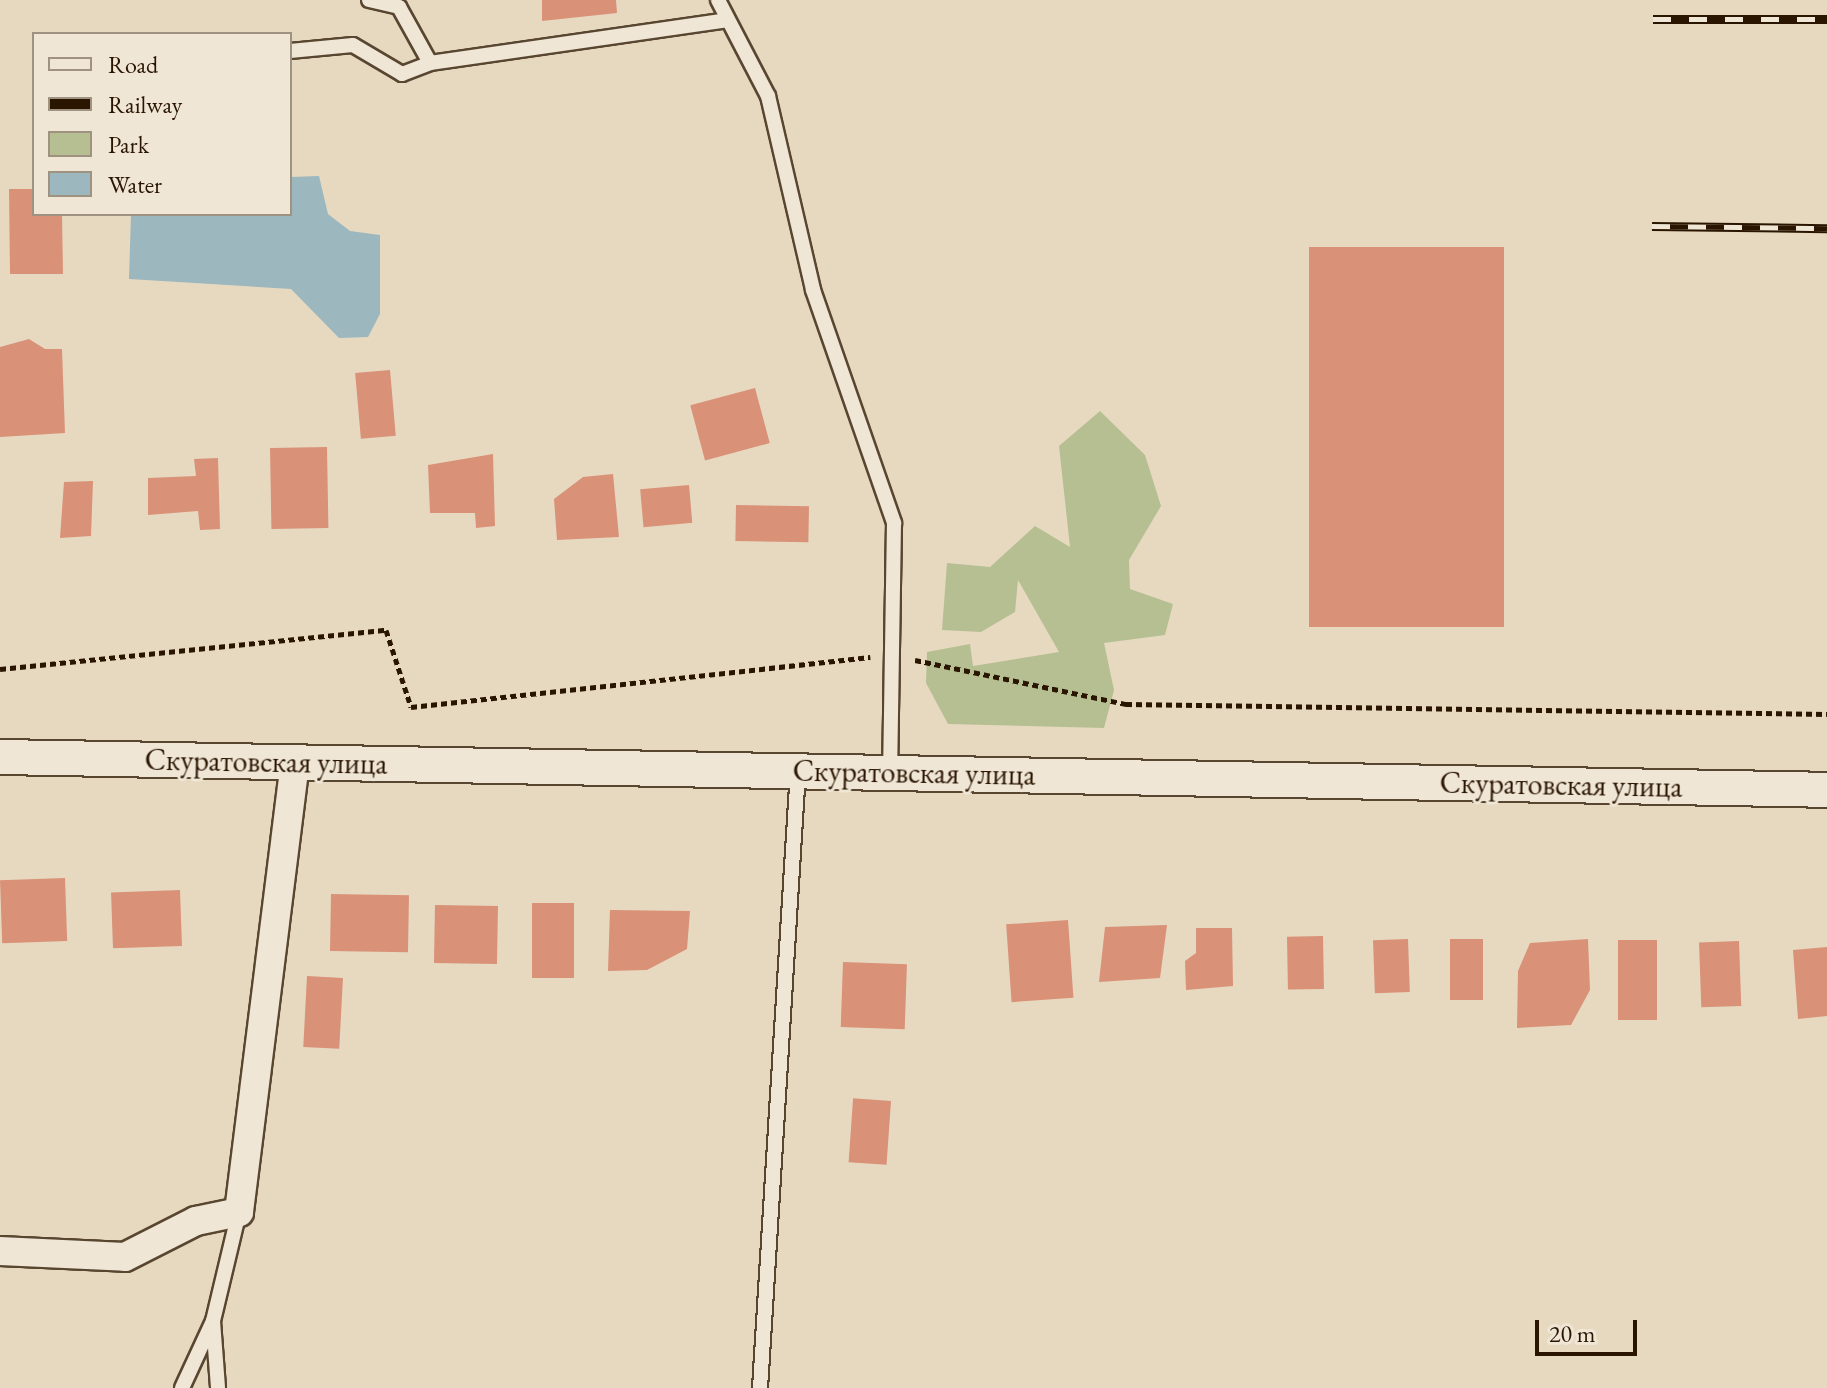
<!DOCTYPE html>
<html>
<head>
<meta charset="utf-8">
<style>
	body { margin:0 }
	#map { position:relative; width:1827px; height:1388px; overflow:hidden; background:#e7d9c0; font-family:"EB Garamond",serif }
	div>[style] { position:absolute }
	[style*='--x'] { left:calc(var(--x)*1px); top:calc(var(--y)*1px); width:calc(var(--w)*1px); rotate:calc(var(--a)*1deg) }
	.green>* { inset:0; background:#b6bf92 }
	.water>* { inset:0; background:#9cb7be }
	.building>* { inset:0; background:#d99178; transform-origin:0 0 }
	.path>* { height:5px; margin-top:-2.5px; transform-origin:0; background:repeating-linear-gradient(90deg,#2a1500 0 6px,transparent 0 10px) }
	.roads { filter:drop-shadow(2px 0 #594630) drop-shadow(-2px 0 #594630) drop-shadow(0 2px #594630) drop-shadow(0 -2px #594630) }
	.service>* { height:14px; margin:-7px; padding:0 7px; transform-origin:7px; border-radius:7px; background:#efe6d6 }
	.minor>* { height:28px; margin:-14px; padding:0 14px; transform-origin:14px; border-radius:14px; background:#efe6d6 }
	.tertiary>* { height:34px; margin:-17px; padding:0 17px; transform-origin:17px; border-radius:17px; background:#efe6d6 }
	.rail>* { height:9px; margin-top:-4.5px; transform-origin:0; background:repeating-linear-gradient(90deg,#efe6d6 0 18px,#2a1500 0 36px); box-sizing:border-box; border-block:2px solid #2a1500 }
	span { translate:-50% -50%; white-space:nowrap; text-align:center; line-height:1.15; -webkit-text-stroke:6px #efe6d6; paint-order:stroke }
	.street-label { font-size:30px; color:#2a1500 }
	.legend { position:absolute; left:32px; top:32px; width:260px; height:184px; box-sizing:border-box; background:#efe6d6; border:2px solid #a09280; margin:0; padding:10px 14px; list-style:none; font-size:24px; color:#2a1500 }
	.legend li { display:flex; align-items:center; gap:16px; height:40px }
	.legend b { width:40px; border:2px solid #a09280 }
	.scale { position:absolute; left:1535px; top:1320px; width:102px; height:36px; box-sizing:border-box; border:4px solid #2a1500; border-top:0; padding-left:10px; font-size:24px; line-height:28px; white-space:nowrap; color:#2a1500; -webkit-text-stroke:6px #efe6d6; paint-order:stroke }
</style>
</head>
<body>
<div id="map">
	<div class="green">
		<div style="clip-path:polygon(1100px 411px,1145px 455px,1161px 506px,1129px 560px,1130px 589px,1173px 604px,1165px 635px,1104px 643px,1114px 690px,1104px 728px,948px 724px,926px 683px,927px 652px,970px 644px,973px 666px,1059px 652px,1018px 580px,1015px 612px,981px 632px,942px 630px,947px 563px,990px 567px,1035px 526px,1070px 547px,1059px 446px)"></div>
	</div>
	<div class="water">
		<div style="clip-path:polygon(319px 176px,328px 214px,350px 231px,380px 235px,380px 314px,368px 337px,339px 338px,291px 289px,129px 279px,131px 214px,290px 214px,290px 177px)"></div>
	</div>
	<div class="building">
		<div style="clip-path:polygon(542px 0,616px 0,617px 13px,542px 21px)"></div>
		<div style="clip-path:polygon(9px 189px,34px 189px,34px 214px,62px 214px,63px 274px,10px 274px)"></div>
		<div style="left:1309px;top:247px;width:195px;height:380px"></div>
		<div style="clip-path:polygon(29px 339px,45px 349px,62px 349px,65px 433px,0 437px,0 347px)"></div>
		<div style="left:390px;top:370px;width:66px;height:35px;rotate:85deg"></div>
		<div style="left:755px;top:388px;width:57px;height:67px;rotate:75deg"></div>
		<div style="left:327px;top:447px;width:81px;height:57px;rotate:89deg"></div>
		<div style="clip-path:polygon(493px 454px,495px 526px,476px 528px,475px 513px,430px 513px,428px 465px)"></div>
		<div style="clip-path:polygon(218px 458px,220px 529px,200px 530px,198px 511px,148px 515px,148px 478px,196px 476px,194px 459px)"></div>
		<div style="clip-path:polygon(613px 474px,619px 537px,557px 540px,554px 499px,583px 477px)"></div>
		<div style="clip-path:polygon(93px 481px,91px 536px,60px 538px,64px 482px)"></div>
		<div style="left:689px;top:485px;width:38px;height:49px;rotate:85deg"></div>
		<div style="left:736px;top:505px;width:73px;height:36px;rotate:1deg"></div>
		<div style="left:65px;top:878px;width:63px;height:65px;rotate:88deg"></div>
		<div style="left:180px;top:890px;width:56px;height:69px;rotate:88deg"></div>
		<div style="left:331px;top:894px;width:78px;height:57px;rotate:1deg"></div>
		<div style="left:574px;top:903px;width:75px;height:42px;rotate:90deg"></div>
		<div style="left:435px;top:905px;width:63px;height:58px;rotate:1deg"></div>
		<div style="clip-path:polygon(610px 910px,690px 911px,687px 949px,647px 970px,608px 971px)"></div>
		<div style="left:1068px;top:920px;width:78px;height:62px;rotate:86deg"></div>
		<div style="clip-path:polygon(1167px 925px,1160px 978px,1099px 982px,1105px 927px)"></div>
		<div style="clip-path:polygon(1196px 928px,1232px 928px,1233px 986px,1186px 990px,1185px 961px,1196px 953px)"></div>
		<div style="left:1323px;top:936px;width:53px;height:36px;rotate:89deg"></div>
		<div style="left:1408px;top:939px;width:53px;height:35px;rotate:88deg"></div>
		<div style="left:1450px;top:939px;width:33px;height:61px"></div>
		<div style="clip-path:polygon(1588px 939px,1590px 990px,1571px 1025px,1517px 1028px,1518px 971px,1530px 943px)"></div>
		<div style="left:1618px;top:940px;width:39px;height:80px"></div>
		<div style="left:1739px;top:941px;width:65px;height:40px;rotate:88deg"></div>
		<div style="clip-path:polygon(1827px 947px,1827px 1016px,1798px 1019px,1793px 950px)"></div>
		<div style="left:843px;top:962px;width:64px;height:65px;rotate:2deg"></div>
		<div style="left:307px;top:976px;width:36px;height:71px;rotate:3deg"></div>
		<div style="left:891px;top:1101px;width:64px;height:38px;rotate:94deg"></div>
	</div>
	<div class="path">
		<div style="--x:915;--y:660;--w:216;--a:11.8"></div>
		<div style="--x:1126;--y:704;--w:701;--a:0.82"></div>
		<div style="--x:0;--y:669;--w:388;--a:-5.8"></div>
		<div style="--x:386;--y:630;--w:81;--a:72"></div>
		<div style="--x:411;--y:707;--w:462;--a:-6.2"></div>
	</div>
	<div class="roads">
		<div class="service">
			<div style="--x:369;--y:0;--w:31;--a:13"></div>
			<div style="--x:399;--y:7;--w:64;--a:61"></div>
			<div style="--x:718;--y:0;--w:108;--a:62.5"></div>
			<div style="--x:768;--y:96;--w:199;--a:76.9"></div>
			<div style="--x:813;--y:290;--w:247;--a:70.8"></div>
			<div style="--x:894;--y:523;--w:249;--a:90.9"></div>
			<div style="--x:290;--y:51;--w:63;--a:-5.4"></div>
			<div style="--x:353;--y:45;--w:57;--a:30.6"></div>
			<div style="--x:402;--y:74;--w:30;--a:-21"></div>
			<div style="--x:430;--y:63;--w:296;--a:-8.2"></div>
			<div style="--x:213;--y:1321;--w:67;--a:85.7"></div>
			<div style="--x:182;--y:1388;--w:74;--a:-65.2"></div>
			<div style="--x:213;--y:1321;--w:112;--a:-76.6"></div>
			<div style="--x:760;--y:1388;--w:618;--a:-86.48"></div>
		</div>
		<div class="minor">
			<div style="--x:0;--y:1251;--w:125;--a:2.7"></div>
			<div style="--x:125;--y:1257;--w:80;--a:-26.9"></div>
			<div style="--x:196;--y:1221;--w:44;--a:-11.8"></div>
			<div style="--x:239;--y:1212;--w:453;--a:-82.9"></div>
		</div>
		<div class="tertiary">
			<div style="--x:0;--y:757;--w:1827;--a:1.03"></div>
		</div>
	</div>
	<div class="rail">
		<div style="--x:1653;--y:19;--w:174;--a:0"></div>
		<div style="--x:1652;--y:226;--w:175;--a:0.7"></div>
	</div>
	<div class="street-label">
		<span style="left:266px;top:762px;rotate:1deg">Скуратовская улица</span>
		<span style="left:914px;top:773px;rotate:1deg">Скуратовская улица</span>
		<span style="left:1561px;top:785px;rotate:1deg">Скуратовская улица</span>
	</div>
	<ul class="legend">
	<li><b style="height:10px;background:#efe6d6"></b>Road</li>
	<li><b style="height:10px;background:#2a1500"></b>Railway</li>
	<li><b style="height:22px;background:#b6bf92"></b>Park</li>
	<li><b style="height:22px;background:#9cb7be"></b>Water</li>
	</ul>
	<div class="scale">20 m</div>
</div>
</body>
</html>
